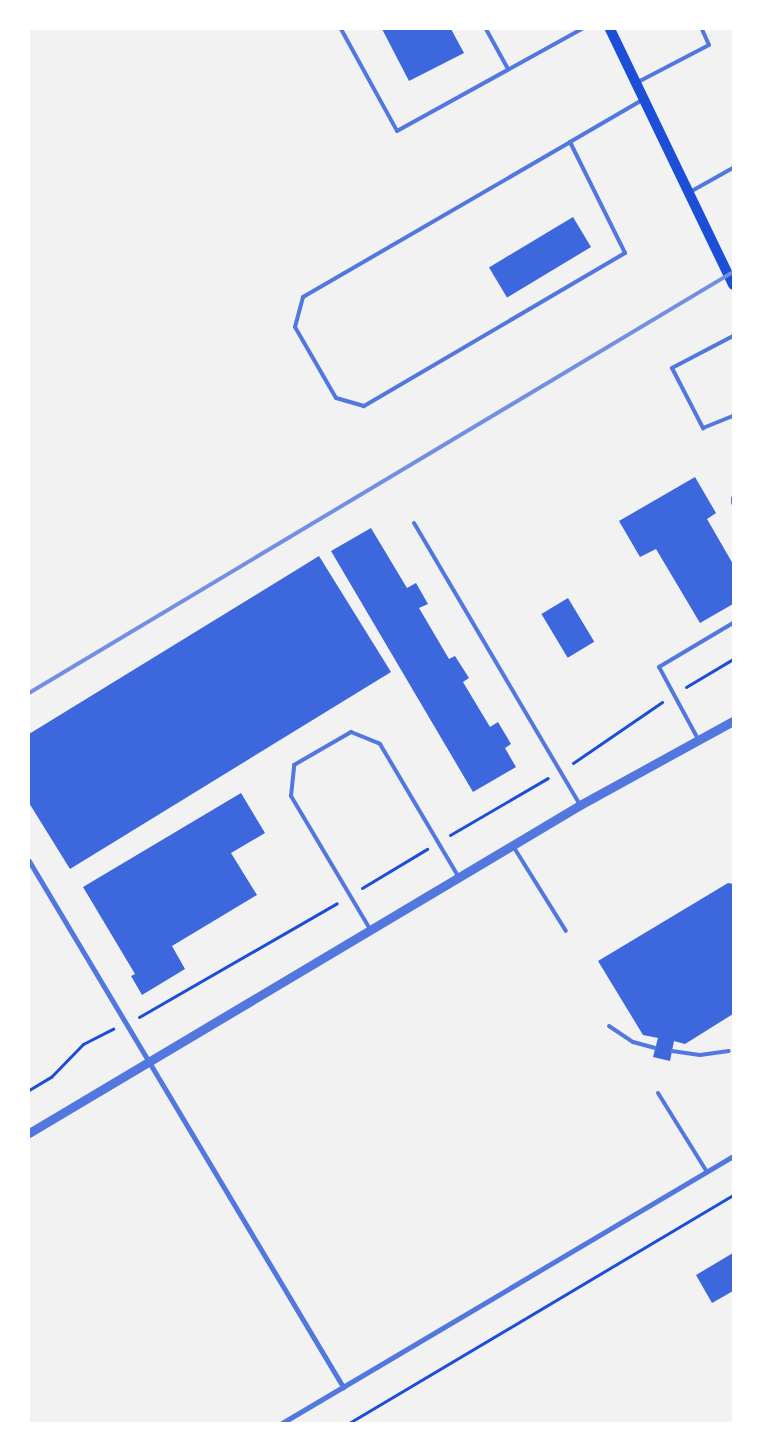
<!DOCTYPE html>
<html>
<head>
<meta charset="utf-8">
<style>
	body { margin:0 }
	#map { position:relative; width:762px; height:1452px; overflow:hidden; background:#f2f2f2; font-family:"Golos Text",sans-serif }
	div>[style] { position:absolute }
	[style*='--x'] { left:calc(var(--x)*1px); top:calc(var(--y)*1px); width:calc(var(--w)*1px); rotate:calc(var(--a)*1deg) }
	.building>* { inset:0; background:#3d67dc; transform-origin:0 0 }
	.path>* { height:3px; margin:-1.5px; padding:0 1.5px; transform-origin:1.5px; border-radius:1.5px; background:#1d4ed8 }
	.service>* { height:4px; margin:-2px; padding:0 2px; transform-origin:2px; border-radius:2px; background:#5277de }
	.minor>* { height:5px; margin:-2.5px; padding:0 2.5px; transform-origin:2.5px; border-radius:2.5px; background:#5277de }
	.tertiary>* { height:9px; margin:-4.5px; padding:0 4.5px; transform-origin:4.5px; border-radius:4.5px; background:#5277de }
	.secondary>* { height:10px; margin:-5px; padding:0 5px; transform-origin:5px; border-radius:5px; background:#1d4ed8 }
	.rail>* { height:4px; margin:-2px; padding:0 2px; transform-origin:2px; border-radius:2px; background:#7290e2 }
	span { translate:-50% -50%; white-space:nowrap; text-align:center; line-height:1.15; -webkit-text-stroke:5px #fff; paint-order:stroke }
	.frame { position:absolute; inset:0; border:30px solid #fff; pointer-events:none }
</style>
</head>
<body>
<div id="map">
	<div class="building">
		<div style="clip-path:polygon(382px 29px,451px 29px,464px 53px,409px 81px)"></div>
		<div style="left:573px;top:217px;width:35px;height:98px;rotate:59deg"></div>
		<div style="clip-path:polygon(695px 477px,716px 513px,707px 519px,733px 564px,733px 604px,700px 623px,656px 549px,640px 557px,619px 521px)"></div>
		<div style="clip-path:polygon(371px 528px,407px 588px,416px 583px,428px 604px,419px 608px,449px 659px,455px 656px,469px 678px,463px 682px,490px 727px,498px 722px,511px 744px,505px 748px,516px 767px,473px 792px,331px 551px)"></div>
		<div style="clip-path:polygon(319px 556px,391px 672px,70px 869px,29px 803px,29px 734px)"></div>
		<div style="left:568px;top:598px;width:51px;height:31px;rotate:59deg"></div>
		<div style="clip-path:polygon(241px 793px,265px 833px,231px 853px,257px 895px,172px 946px,185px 969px,142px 995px,131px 976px,135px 974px,83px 887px)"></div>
		<div style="clip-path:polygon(728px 883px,733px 884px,733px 1014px,685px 1044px,674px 1041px,670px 1061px,653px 1057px,658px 1038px,643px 1035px,598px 961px)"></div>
		<div style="clip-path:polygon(733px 1253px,733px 1291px,712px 1303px,696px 1275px)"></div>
	</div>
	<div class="path">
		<div style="--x:686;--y:687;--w:55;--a:-30.8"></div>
		<div style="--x:573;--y:763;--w:108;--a:-34.4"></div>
		<div style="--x:450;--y:835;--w:113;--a:-30.2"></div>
		<div style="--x:362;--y:888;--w:76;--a:-31"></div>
		<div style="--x:139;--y:1017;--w:228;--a:-29.9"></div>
		<div style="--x:29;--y:1090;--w:26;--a:-31"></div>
		<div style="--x:51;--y:1077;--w:46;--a:-45.9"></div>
		<div style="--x:83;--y:1044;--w:34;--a:-27"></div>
		<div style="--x:349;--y:1423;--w:447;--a:-30.7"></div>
	</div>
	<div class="service">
		<div style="--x:341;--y:29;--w:116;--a:61.2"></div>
		<div style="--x:397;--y:131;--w:211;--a:-28.9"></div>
		<div style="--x:486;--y:29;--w:46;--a:61.2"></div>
		<div style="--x:638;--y:82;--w:80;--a:-27.5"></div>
		<div style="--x:709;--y:45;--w:17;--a:-114"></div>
		<div style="--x:570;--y:142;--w:124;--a:63.6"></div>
		<div style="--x:625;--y:253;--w:303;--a:149.6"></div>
		<div style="--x:364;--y:406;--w:29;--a:-164"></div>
		<div style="--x:336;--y:398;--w:82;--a:-120"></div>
		<div style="--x:295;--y:327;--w:31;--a:-75"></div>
		<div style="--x:303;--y:297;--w:309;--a:-30.1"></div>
		<div style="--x:570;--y:142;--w:86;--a:-30.2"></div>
		<div style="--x:690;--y:192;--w:49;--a:-29.2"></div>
		<div style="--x:733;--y:336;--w:69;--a:152.3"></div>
		<div style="--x:672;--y:368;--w:68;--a:62.7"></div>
		<div style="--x:703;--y:428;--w:32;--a:-22"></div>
		<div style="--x:733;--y:498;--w:5;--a:90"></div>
		<div style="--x:414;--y:523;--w:327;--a:59.5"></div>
		<div style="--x:698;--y:739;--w:82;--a:-118.4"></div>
		<div style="--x:659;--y:667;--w:86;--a:-30.7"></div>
		<div style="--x:513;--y:846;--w:100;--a:58.1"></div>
		<div style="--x:370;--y:929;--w:155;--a:-120.7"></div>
		<div style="--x:291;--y:796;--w:31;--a:-84"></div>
		<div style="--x:294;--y:765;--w:66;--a:-30.1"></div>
		<div style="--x:351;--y:732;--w:31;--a:22"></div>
		<div style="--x:380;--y:744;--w:153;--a:59.4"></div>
		<div style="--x:609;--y:1026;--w:29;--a:34"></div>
		<div style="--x:633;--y:1042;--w:23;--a:15"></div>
		<div style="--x:672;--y:1051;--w:28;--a:8"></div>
		<div style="--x:700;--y:1055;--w:29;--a:-8"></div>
		<div style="--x:658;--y:1093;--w:93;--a:58.2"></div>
	</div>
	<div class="minor">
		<div style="--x:29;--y:861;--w:613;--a:59.16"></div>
		<div style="--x:282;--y:1423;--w:524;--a:-30.63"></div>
	</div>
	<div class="tertiary">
		<div style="--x:29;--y:1133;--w:641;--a:-30.76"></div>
		<div style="--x:580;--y:805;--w:175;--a:-28.8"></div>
	</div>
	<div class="secondary">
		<div style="--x:610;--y:29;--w:284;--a:64.3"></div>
	</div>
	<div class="rail">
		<div style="--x:29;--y:693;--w:820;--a:-30.88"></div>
	</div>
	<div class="frame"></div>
</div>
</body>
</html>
